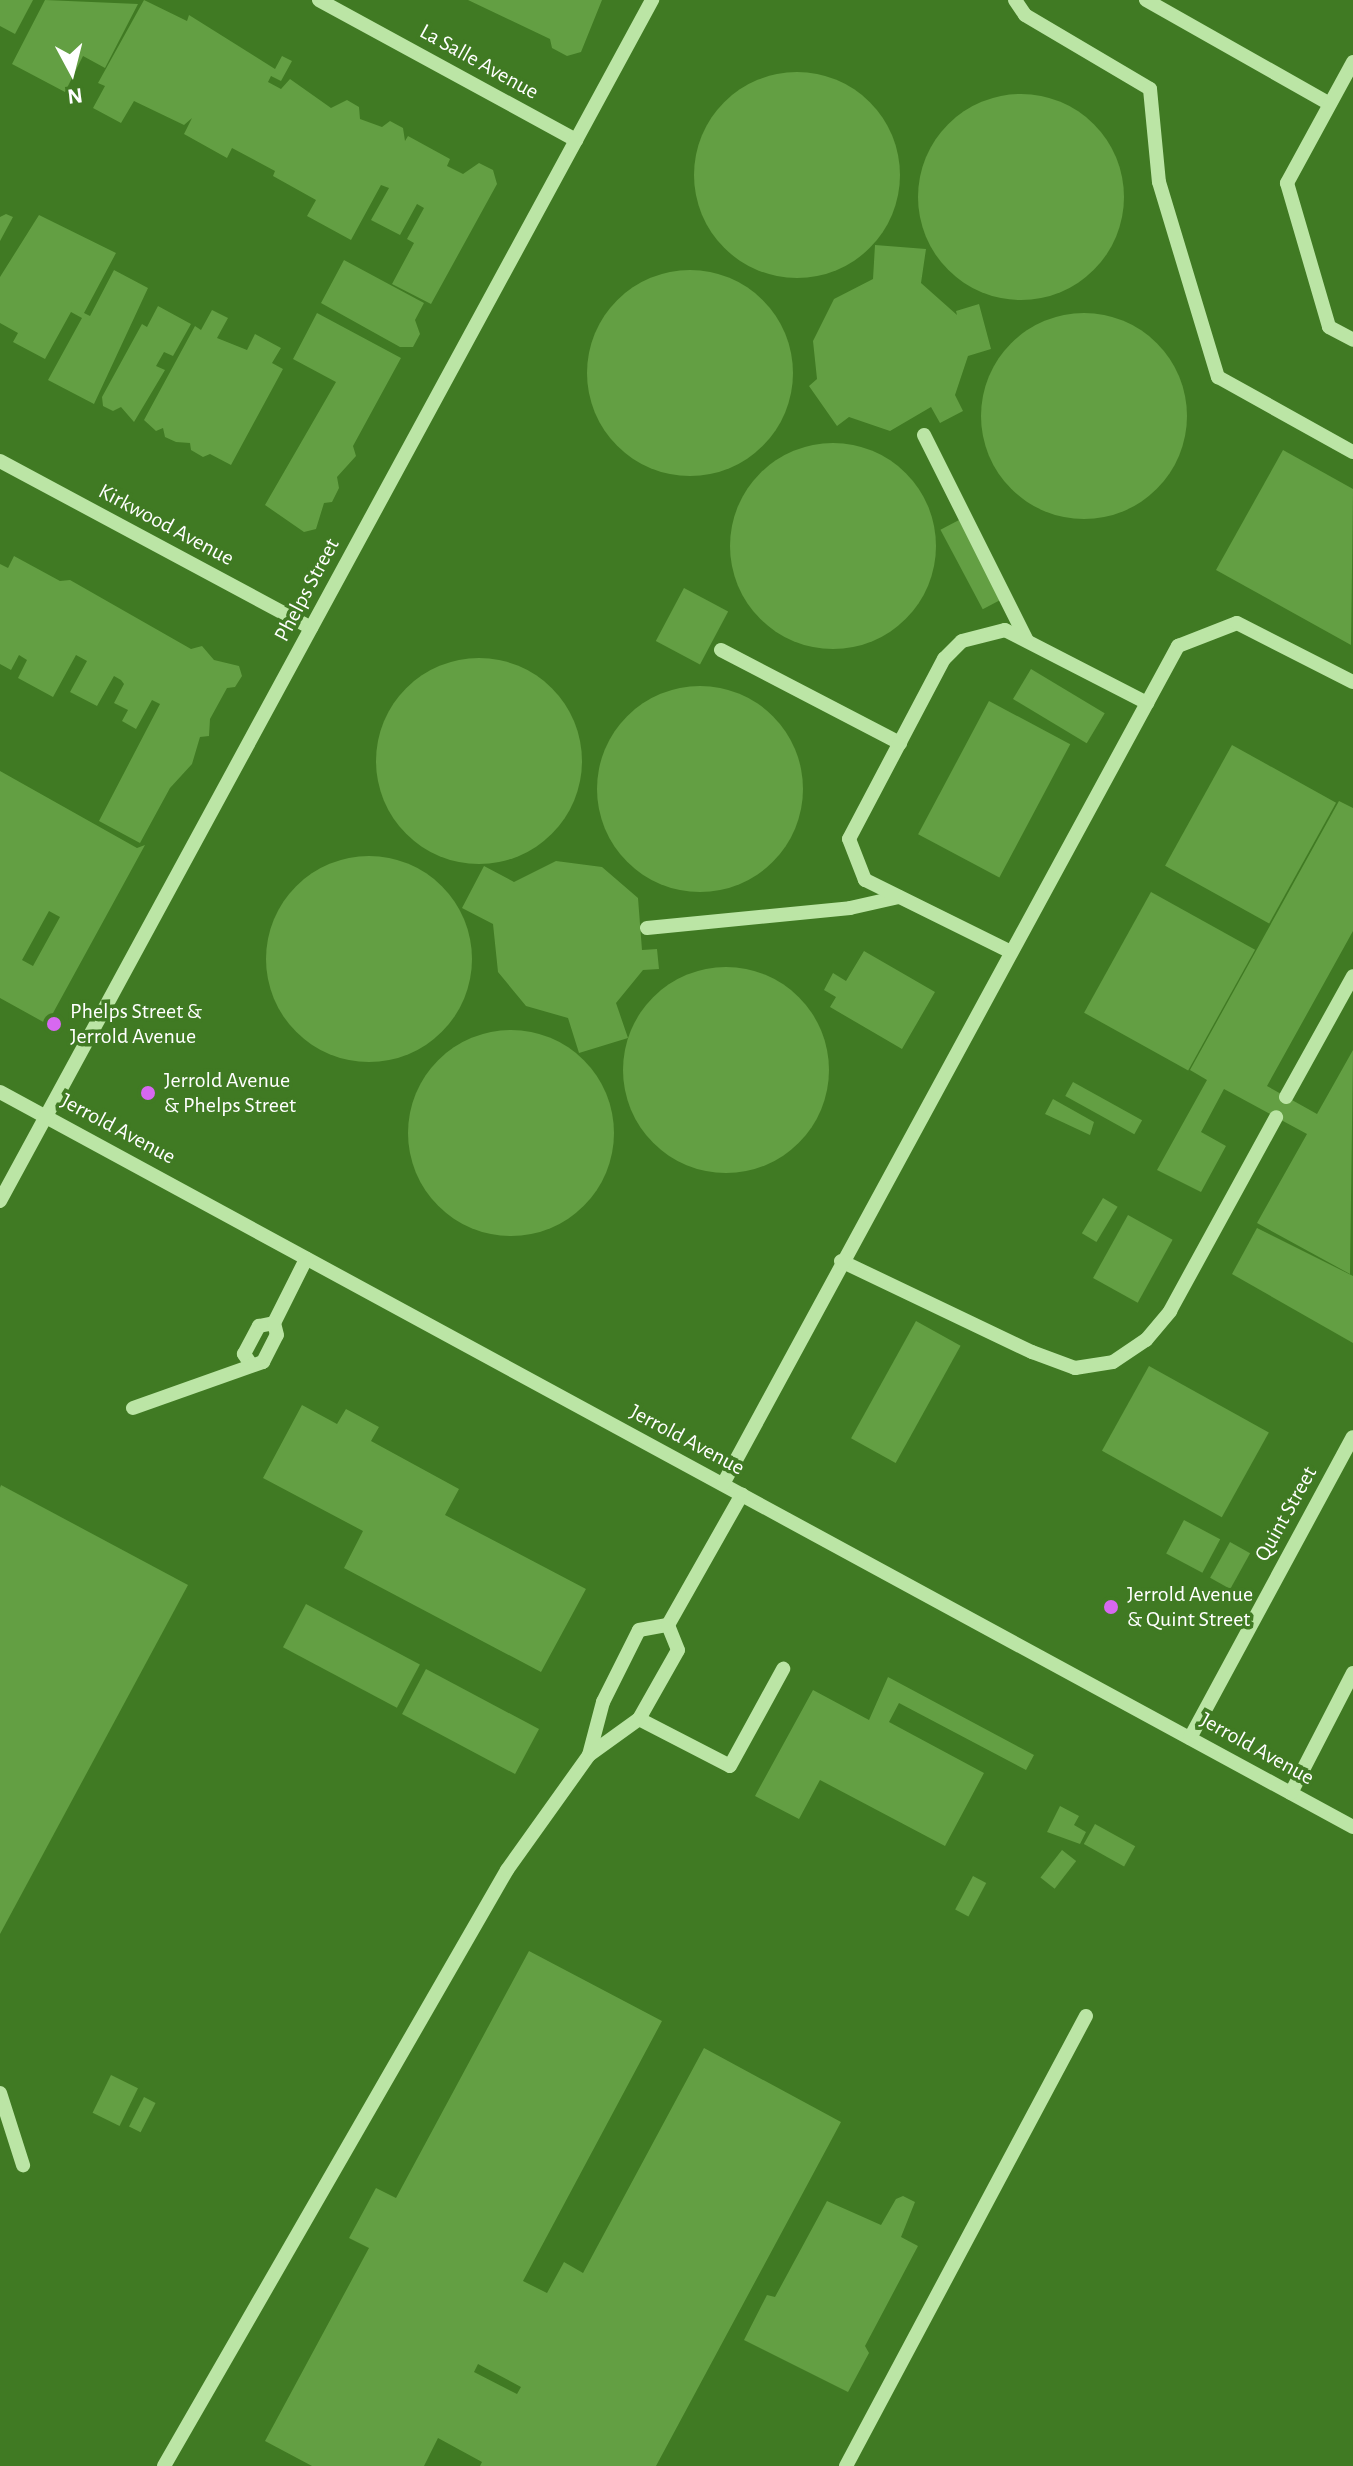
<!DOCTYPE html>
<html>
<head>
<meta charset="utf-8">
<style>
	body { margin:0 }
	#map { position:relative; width:1353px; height:2466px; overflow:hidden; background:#407a23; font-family:"Alegreya Sans",sans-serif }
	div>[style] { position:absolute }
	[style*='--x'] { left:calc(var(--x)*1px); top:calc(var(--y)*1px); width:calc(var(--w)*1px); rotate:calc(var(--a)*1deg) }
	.building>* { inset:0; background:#639f43; transform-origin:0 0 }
	.round { border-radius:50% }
	.minor>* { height:14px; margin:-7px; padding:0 7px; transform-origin:7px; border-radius:7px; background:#bbe5a5 }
	.dots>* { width:22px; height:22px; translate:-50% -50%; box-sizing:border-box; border:4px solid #407a23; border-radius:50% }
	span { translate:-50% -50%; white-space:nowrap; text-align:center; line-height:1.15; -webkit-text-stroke:7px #407a23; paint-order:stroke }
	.street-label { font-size:22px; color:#fff }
	.poi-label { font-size:22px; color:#fff }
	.left { translate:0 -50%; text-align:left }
	.north { position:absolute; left:32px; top:32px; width:80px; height:80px; -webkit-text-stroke:6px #407a23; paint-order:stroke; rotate:173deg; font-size:22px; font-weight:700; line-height:32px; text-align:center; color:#fff }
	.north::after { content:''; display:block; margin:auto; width:28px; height:36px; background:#fff; clip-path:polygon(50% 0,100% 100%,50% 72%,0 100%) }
</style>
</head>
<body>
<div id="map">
	<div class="building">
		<div style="clip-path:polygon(0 0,33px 0,15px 34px,0 26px)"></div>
		<div style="clip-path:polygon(45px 0,138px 4px,105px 68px,83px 56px,65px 92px,12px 64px)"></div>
		<div style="clip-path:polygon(144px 0,187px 21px,189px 15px,275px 69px,282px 56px,292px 61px,281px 81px,271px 76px,268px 82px,281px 89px,290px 79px,331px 108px,347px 100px,359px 107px,360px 119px,382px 127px,390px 121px,403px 128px,405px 141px,408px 136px,450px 159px,447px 166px,463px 174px,479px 163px,493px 170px,497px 184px,431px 304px,392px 284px,414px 243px,407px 239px,424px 208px,417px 204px,400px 235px,371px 220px,389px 188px,381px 185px,351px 240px,307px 216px,316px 200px,273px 176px,275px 171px,232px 148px,227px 158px,184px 134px,192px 118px,184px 125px,134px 101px,121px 123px,93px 108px,105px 86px,98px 83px)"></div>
		<div style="clip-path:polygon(468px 0,602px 0,581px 52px,567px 56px,552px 48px,550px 39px)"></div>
		<div class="round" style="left:694px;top:72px;width:206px;height:206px"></div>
		<div class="round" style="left:918px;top:94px;width:206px;height:206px"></div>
		<div style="clip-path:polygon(6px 214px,13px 217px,0 241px,0 217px)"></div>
		<div style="clip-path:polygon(39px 215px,116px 253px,84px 313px,90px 316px,114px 270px,148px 288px,94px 404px,48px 380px,82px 318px,71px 312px,45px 359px,13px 342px,18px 333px,0 323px,0 277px)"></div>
		<div style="clip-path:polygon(875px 245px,926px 249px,921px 283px,957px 315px,956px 311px,979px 304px,991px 349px,968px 356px,955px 395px,963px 411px,940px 423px,931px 407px,890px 431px,849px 417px,837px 426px,809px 386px,817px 379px,813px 341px,834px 299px,873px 279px)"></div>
		<div style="clip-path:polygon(344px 260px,424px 303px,415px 320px,420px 334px,413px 347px,400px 347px,321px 303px)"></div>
		<div class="round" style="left:587px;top:270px;width:206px;height:206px"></div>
		<div style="clip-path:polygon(158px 306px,191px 324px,173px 356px,164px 352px,156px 366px,165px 370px,134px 422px,121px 407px,113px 411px,103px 406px,102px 397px,142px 324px,147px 327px)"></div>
		<div style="clip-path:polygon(212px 310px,228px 318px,217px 338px,247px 350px,255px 334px,281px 348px,272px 363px,283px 369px,231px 465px,210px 454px,203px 457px,191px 450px,190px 443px,176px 442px,165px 437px,163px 428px,156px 431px,144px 420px,195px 326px,201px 330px)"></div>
		<div style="clip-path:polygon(317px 313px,401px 358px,353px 446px,356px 456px,337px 477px,339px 488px,332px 502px,324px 503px,316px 529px,304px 532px,265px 505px,336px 382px,293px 359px)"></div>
		<div class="round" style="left:981px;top:313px;width:206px;height:206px"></div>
		<div class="round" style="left:730px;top:443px;width:206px;height:206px"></div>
		<div style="clip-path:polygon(1283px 450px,1353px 489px,1351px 645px,1216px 570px)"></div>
		<div style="left:959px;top:520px;width:90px;height:21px;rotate:62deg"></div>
		<div style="clip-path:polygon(14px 556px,60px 581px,70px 580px,191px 649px,202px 646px,214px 660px,239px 666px,242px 676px,235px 687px,227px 688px,210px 719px,209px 736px,200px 737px,192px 764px,170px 788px,140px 843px,99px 821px,160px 704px,152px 700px,136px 729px,122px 721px,128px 710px,114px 703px,124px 684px,121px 680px,114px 676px,97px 706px,70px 692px,87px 661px,76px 655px,53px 697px,18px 678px,27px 660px,19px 655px,11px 670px,0 664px,0 564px,8px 568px)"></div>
		<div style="left:684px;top:588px;width:50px;height:60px;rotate:28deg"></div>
		<div class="round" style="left:376px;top:658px;width:206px;height:206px"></div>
		<div style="left:1031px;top:669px;width:86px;height:35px;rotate:31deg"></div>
		<div class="round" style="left:597px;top:686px;width:206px;height:206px"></div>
		<div style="left:989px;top:701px;width:92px;height:151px;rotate:28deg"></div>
		<div style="left:1232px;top:745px;width:119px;height:138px;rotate:29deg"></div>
		<div style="clip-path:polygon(evenodd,0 771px,137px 848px,145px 845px,47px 1024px,0 998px,0 771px,49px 911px,60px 917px,33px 966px,22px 960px,49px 911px)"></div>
		<div style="clip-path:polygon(1339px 801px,1353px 808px,1353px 931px,1267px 1086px,1317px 1114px,1353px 1050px,1350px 1274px,1257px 1223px,1307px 1134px,1224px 1089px,1201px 1132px,1226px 1146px,1201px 1192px,1157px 1170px,1207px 1080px,1190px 1070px)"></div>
		<div class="round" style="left:266px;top:856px;width:206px;height:206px"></div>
		<div style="clip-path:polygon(556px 861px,602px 867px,638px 898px,642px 950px,657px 949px,659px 969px,643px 970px,616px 1003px,628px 1038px,579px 1053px,568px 1018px,526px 1006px,498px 972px,493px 924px,462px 908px,484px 866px,514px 882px)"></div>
		<div style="left:1151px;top:892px;width:119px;height:138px;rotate:29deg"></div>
		<div style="clip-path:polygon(864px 951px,935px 992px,902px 1049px,830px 1007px,836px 997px,824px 990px,833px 973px,846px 981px)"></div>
		<div class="round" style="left:623px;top:967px;width:206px;height:206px"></div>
		<div class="round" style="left:408px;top:1030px;width:206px;height:206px"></div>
		<div style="left:1073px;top:1082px;width:79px;height:16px;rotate:29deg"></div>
		<div style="clip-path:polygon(1053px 1099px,1094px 1122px,1090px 1135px,1045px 1114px)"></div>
		<div style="left:1103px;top:1198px;width:17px;height:41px;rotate:31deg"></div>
		<div style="left:1128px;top:1215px;width:51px;height:72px;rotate:29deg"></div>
		<div style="clip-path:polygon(1257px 1228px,1353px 1276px,1353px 1343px,1232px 1274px)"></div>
		<div style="left:916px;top:1321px;width:51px;height:134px;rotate:29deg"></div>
		<div style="left:1149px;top:1366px;width:137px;height:97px;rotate:29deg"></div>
		<div style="clip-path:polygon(302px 1405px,337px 1424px,346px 1409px,379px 1427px,371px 1441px,459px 1489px,445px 1515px,586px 1589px,541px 1672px,344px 1568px,363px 1531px,263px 1478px)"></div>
		<div style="clip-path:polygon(1px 1485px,188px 1585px,0 1934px,0 1488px)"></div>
		<div style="left:1184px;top:1520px;width:41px;height:38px;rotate:28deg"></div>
		<div style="left:1230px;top:1542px;width:23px;height:41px;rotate:29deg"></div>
		<div style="left:306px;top:1604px;width:129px;height:49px;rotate:28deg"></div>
		<div style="left:426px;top:1669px;width:128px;height:51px;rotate:28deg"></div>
		<div style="clip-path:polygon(888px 1677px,1034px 1755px,1026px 1770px,899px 1703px,889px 1722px,984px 1773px,945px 1846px,820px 1780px,799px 1819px,755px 1796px,813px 1690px,869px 1720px)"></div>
		<div style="clip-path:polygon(1060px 1806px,1079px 1816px,1074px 1825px,1086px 1832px,1080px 1844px,1047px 1832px)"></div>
		<div style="left:1095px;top:1824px;width:46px;height:23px;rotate:29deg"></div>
		<div style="left:1062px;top:1850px;width:18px;height:35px;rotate:38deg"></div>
		<div style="left:973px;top:1876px;width:15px;height:38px;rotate:28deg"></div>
		<div style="clip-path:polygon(evenodd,529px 1951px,662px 2021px,523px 2281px,547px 2293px,564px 2262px,583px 2273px,704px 2048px,841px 2122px,656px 2466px,480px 2466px,482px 2462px,438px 2438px,424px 2466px,312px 2466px,265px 2441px,369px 2248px,349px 2238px,376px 2188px,396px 2198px,529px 1951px,478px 2364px,521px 2387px,517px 2394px,474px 2372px,478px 2364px)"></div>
		<div style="left:111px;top:2075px;width:30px;height:42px;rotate:26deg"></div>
		<div style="left:144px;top:2097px;width:13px;height:33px;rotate:27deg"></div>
		<div style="clip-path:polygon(903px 2196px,915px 2202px,901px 2237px,918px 2246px,865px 2346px,869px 2353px,848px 2392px,744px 2340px,767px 2295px,775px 2297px,827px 2201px,881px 2225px,896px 2199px)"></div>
	</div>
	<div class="minor">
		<div style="--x:319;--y:0;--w:293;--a:28.6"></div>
		<div style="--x:1015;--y:0;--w:18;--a:56"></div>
		<div style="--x:1025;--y:15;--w:145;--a:30.6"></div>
		<div style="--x:1150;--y:89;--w:93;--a:84.5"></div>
		<div style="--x:1159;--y:182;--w:204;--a:73.2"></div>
		<div style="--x:1218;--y:377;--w:154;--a:29.1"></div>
		<div style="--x:1146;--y:0;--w:211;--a:29.5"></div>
		<div style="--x:1353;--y:62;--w:138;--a:118.6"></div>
		<div style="--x:1287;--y:183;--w:150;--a:73.7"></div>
		<div style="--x:1329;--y:327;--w:27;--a:28"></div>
		<div style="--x:924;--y:435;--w:230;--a:63.4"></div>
		<div style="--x:0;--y:461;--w:353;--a:28.2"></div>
		<div style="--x:721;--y:650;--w:202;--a:27.5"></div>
		<div style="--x:647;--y:928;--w:204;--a:-5.6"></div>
		<div style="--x:850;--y:908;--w:50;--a:-12.7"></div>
		<div style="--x:1011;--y:952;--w:163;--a:-153.7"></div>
		<div style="--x:865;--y:880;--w:44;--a:-111.3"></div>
		<div style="--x:849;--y:839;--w:204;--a:-62.2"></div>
		<div style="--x:944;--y:659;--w:25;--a:-45"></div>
		<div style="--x:962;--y:641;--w:44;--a:-14.3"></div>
		<div style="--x:1005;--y:630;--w:160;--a:27.2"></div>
		<div style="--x:0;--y:1092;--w:1540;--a:28.51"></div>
		<div style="--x:1286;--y:1097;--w:138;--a:-61"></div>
		<div style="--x:0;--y:1201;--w:1367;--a:-61.5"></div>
		<div style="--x:841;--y:1261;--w:212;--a:25.5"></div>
		<div style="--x:1032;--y:1352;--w:46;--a:20.4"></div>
		<div style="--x:1075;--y:1368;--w:38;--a:-9"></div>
		<div style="--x:1113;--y:1362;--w:40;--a:-34"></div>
		<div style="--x:1146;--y:1340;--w:38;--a:-50"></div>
		<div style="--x:1170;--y:1311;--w:221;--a:-61.3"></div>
		<div style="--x:250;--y:1363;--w:11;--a:-124"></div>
		<div style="--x:244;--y:1354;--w:32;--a:-62"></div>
		<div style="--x:259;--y:1326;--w:15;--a:-11"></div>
		<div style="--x:133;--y:1408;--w:138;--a:-19.5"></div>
		<div style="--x:263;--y:1362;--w:30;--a:-63"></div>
		<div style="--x:277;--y:1335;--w:12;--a:-104"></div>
		<div style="--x:274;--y:1323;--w:72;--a:-63.4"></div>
		<div style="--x:723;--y:1484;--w:954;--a:-61.5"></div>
		<div style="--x:1178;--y:646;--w:63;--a:-21.3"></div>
		<div style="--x:1237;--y:623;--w:130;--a:27"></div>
		<div style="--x:639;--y:1719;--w:102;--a:27.3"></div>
		<div style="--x:730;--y:1766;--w:111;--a:-61.3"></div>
		<div style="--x:1190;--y:1738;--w:342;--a:-61.6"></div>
		<div style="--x:589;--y:1755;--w:55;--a:-75.2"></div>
		<div style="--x:603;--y:1702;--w:80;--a:-63.4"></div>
		<div style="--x:639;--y:1630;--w:29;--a:-10"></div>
		<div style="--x:668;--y:1625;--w:150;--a:-60.5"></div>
		<div style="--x:1291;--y:1793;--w:135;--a:-62.7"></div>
		<div style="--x:0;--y:2093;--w:76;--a:72.3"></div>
		<div style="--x:164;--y:2466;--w:688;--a:-60.08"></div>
		<div style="--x:507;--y:1870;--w:141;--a:-54.5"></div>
		<div style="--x:589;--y:1755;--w:62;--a:-35.8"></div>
		<div style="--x:639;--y:1719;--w:79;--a:-60.5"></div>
		<div style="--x:678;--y:1650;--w:27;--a:-112"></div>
		<div style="--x:846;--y:2466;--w:510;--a:-61.93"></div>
	</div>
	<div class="dots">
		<div style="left:54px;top:1024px;background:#d768f0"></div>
		<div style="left:148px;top:1093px;background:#d768f0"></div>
		<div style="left:1111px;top:1607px;background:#d768f0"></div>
	</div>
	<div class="street-label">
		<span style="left:479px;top:62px;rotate:29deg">La Salle Avenue</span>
		<span style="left:166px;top:525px;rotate:28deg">Kirkwood Avenue</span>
		<span style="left:307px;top:590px;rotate:-62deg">Phelps Street</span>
		<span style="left:118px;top:1129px;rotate:28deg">Jerrold Avenue</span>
		<span style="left:687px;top:1440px;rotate:28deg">Jerrold Avenue</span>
		<span style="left:1286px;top:1514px;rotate:-61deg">Quint Street</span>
		<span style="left:1257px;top:1749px;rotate:29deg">Jerrold Avenue</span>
	</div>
	<div class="poi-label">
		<span class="left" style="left:70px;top:1024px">Phelps Street &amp;<br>Jerrold Avenue</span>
		<span class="left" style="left:164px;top:1093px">Jerrold Avenue<br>&amp; Phelps Street</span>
		<span class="left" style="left:1127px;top:1607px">Jerrold Avenue<br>&amp; Quint Street</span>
	</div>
	<div class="north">N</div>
</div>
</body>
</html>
